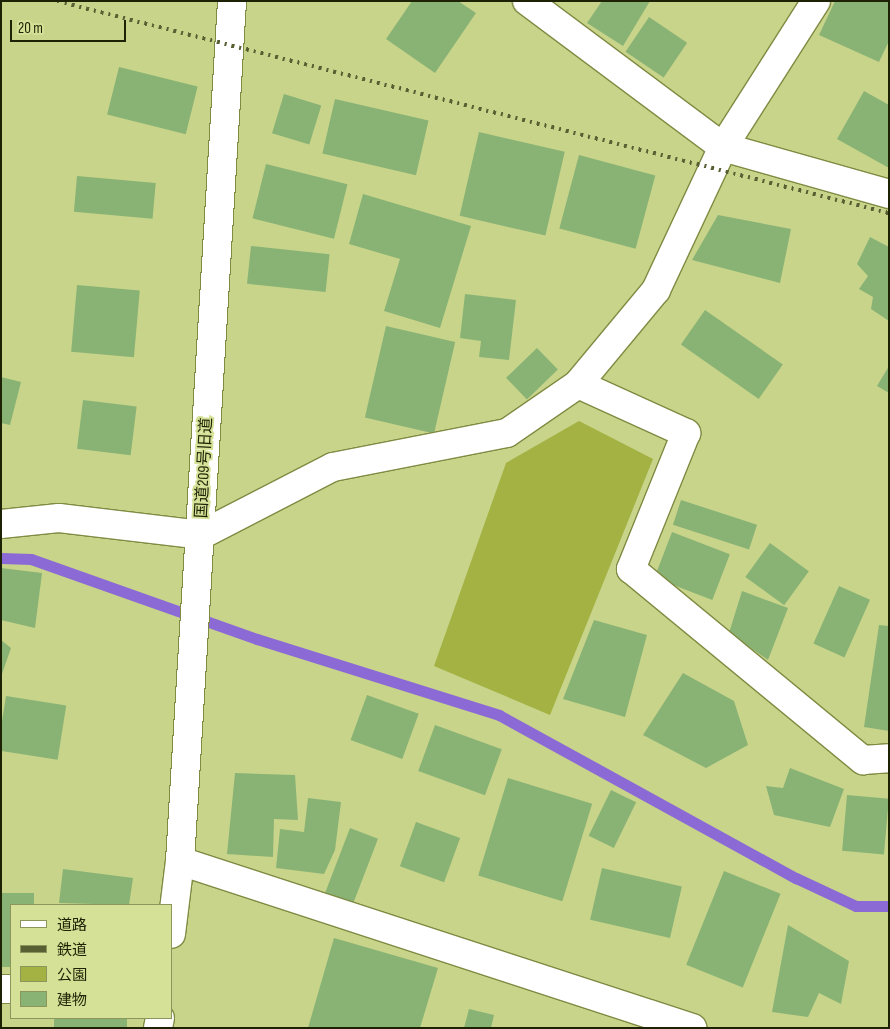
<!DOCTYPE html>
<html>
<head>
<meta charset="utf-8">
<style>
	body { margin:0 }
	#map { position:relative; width:890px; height:1029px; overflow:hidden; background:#c8d48a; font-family:"Sofia Sans Condensed","Noto Sans JP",sans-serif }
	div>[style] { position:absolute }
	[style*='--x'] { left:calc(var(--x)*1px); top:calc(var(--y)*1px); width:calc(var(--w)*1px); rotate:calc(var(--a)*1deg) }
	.green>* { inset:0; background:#a3b242 }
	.stream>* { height:11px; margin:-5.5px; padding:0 5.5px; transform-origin:5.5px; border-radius:5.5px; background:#8c6ad5 }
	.building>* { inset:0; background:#89b375; transform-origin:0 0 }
	.roads { filter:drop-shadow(1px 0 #808a42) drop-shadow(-1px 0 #808a42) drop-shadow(0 1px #808a42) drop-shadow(0 -1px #808a42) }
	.minor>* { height:28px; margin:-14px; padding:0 14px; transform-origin:14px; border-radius:14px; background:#fff }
	.rail>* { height:4px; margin-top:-2px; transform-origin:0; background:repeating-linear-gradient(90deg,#585f32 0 2.5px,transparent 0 7.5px) }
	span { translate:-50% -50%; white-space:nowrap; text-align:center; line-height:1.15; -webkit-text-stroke:4px #d5e197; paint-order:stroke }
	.street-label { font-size:16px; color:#1e2204 }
	.frame { position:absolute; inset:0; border:2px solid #1e2204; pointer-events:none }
	.legend { position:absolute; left:10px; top:904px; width:162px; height:115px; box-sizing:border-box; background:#d5e197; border:1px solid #8c955c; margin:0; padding:6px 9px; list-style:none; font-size:15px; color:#1e2204 }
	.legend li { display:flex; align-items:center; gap:10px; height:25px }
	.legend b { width:25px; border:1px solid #8c955c }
	.scale { position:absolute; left:10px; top:20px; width:116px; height:22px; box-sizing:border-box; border:2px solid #1e2204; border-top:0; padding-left:6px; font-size:15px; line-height:18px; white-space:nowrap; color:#1e2204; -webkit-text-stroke:4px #d5e197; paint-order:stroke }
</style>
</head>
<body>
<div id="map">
	<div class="green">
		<div style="clip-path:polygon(579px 421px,653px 459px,550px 715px,434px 666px,506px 463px)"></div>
	</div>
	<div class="stream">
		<div style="--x:1;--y:558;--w:30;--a:2"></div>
		<div style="--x:31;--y:559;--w:240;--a:19.5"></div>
		<div style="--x:257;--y:639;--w:254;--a:17.4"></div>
		<div style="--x:499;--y:715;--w:339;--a:28.8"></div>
		<div style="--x:796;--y:878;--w:66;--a:25"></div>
		<div style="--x:856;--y:906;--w:33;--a:0"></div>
	</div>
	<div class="building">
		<div style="clip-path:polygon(412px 1px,458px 1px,476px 13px,435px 73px,386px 39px)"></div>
		<div style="clip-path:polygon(602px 1px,650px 1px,623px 46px,587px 23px)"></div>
		<div style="clip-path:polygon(835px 1px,889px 2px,889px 41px,879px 62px,819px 35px)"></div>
		<div style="left:649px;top:17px;width:46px;height:42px;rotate:34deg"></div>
		<div style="left:119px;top:67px;width:81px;height:49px;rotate:14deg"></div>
		<div style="clip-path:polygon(864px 91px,889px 105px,889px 168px,837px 139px)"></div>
		<div style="left:284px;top:94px;width:39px;height:41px;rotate:17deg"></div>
		<div style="left:335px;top:99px;width:96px;height:56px;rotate:13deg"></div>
		<div style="left:479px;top:132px;width:88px;height:86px;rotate:13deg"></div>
		<div style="left:579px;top:155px;width:79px;height:76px;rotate:15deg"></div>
		<div style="left:266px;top:164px;width:84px;height:56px;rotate:14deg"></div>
		<div style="left:77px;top:176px;width:79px;height:36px;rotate:5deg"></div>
		<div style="clip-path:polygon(363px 194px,471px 226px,440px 328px,384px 311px,400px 259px,349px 244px)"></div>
		<div style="clip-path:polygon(718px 215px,791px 229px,780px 283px,692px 260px)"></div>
		<div style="clip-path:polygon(870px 237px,889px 247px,889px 321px,871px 309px,873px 297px,859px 289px,868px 276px,857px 264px)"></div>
		<div style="left:251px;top:246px;width:79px;height:38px;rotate:6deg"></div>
		<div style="left:77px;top:285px;width:63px;height:67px;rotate:5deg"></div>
		<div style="clip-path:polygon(465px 294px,516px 300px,509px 360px,479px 357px,481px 341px,460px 338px)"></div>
		<div style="left:705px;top:310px;width:95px;height:42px;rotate:35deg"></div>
		<div style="left:386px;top:326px;width:71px;height:94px;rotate:13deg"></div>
		<div style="left:537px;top:348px;width:30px;height:43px;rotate:46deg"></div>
		<div style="clip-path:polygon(889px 366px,889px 393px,877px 386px)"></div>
		<div style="clip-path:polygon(1px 377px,21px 382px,10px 425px,1px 423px)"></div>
		<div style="left:83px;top:400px;width:54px;height:49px;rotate:7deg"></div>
		<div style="left:681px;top:500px;width:80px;height:26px;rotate:18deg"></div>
		<div style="left:672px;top:532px;width:62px;height:49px;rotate:21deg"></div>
		<div style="left:770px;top:543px;width:48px;height:42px;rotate:36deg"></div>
		<div style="clip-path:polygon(1px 568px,42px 573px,35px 628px,1px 620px)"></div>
		<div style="left:839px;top:586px;width:34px;height:63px;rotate:24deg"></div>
		<div style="clip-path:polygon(742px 591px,788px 608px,768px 660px,729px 633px)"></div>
		<div style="clip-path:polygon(594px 620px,647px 635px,625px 717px,563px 699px)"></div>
		<div style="clip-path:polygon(879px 625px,889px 626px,889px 731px,864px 727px)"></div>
		<div style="clip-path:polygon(1px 640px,11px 648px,2px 674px,1px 674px)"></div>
		<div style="clip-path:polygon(683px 673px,734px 701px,748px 745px,706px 768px,643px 735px)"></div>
		<div style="left:367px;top:695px;width:55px;height:48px;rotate:20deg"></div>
		<div style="left:6px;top:696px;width:61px;height:55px;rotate:9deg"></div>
		<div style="left:435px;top:725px;width:71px;height:49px;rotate:20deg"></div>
		<div style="clip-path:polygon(790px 768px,844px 789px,830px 827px,774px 815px,766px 786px,783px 788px)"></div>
		<div style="clip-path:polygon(235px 773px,295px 775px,298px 820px,274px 819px,273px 857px,227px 854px)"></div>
		<div style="left:508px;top:778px;width:88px;height:102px;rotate:17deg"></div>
		<div style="left:611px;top:790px;width:28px;height:51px;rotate:26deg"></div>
		<div style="left:847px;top:795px;width:42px;height:56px;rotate:5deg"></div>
		<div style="clip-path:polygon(308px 798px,341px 802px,335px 850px,324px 874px,276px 868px,280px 829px,304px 832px)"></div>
		<div style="left:416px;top:822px;width:47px;height:47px;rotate:20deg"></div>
		<div style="left:350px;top:828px;width:30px;height:72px;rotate:21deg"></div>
		<div style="left:602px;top:868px;width:82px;height:53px;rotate:13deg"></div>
		<div style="clip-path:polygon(63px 869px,133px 878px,129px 905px,59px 903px)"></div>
		<div style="left:724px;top:871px;width:61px;height:101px;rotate:22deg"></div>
		<div style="clip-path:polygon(1px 893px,34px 893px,34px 905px,11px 905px,11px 967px,1px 967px)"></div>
		<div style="clip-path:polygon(788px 925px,849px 961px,841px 1004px,819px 993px,808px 1017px,772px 1012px)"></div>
		<div style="clip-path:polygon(334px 938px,438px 968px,420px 1028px,308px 1028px)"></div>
		<div style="clip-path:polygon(469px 1009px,494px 1015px,491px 1028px,464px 1028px)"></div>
		<div style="left:54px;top:1018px;width:73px;height:10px"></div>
	</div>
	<div class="roads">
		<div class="minor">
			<div style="--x:527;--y:1;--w:244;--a:36.7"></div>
			<div style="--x:723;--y:147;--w:173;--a:15.8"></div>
			<div style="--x:578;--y:384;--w:119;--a:24.4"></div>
			<div style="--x:686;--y:433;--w:147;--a:112"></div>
			<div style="--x:631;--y:569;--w:301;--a:39.5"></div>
			<div style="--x:863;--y:760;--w:26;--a:-4"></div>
			<div style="--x:1;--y:524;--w:58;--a:-5.9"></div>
			<div style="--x:59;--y:518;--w:143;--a:6.8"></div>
			<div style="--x:201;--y:535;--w:148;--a:-27.3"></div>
			<div style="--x:333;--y:467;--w:177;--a:-11.1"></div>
			<div style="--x:507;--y:433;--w:86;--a:-34.6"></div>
			<div style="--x:578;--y:384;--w:122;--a:-50.3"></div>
			<div style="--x:656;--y:290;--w:158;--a:-64.9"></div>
			<div style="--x:723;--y:147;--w:173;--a:-57.5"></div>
			<div style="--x:180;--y:861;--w:539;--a:18.06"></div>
			<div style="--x:171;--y:934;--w:74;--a:-83"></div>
			<div style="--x:180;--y:861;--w:862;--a:-86.54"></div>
			<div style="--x:1;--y:989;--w:10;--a:0"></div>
			<div style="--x:158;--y:1028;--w:10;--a:-79"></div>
		</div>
	</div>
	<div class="rail">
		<div style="--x:57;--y:1;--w:859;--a:14.3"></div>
	</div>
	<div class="street-label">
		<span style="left:205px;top:468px;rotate:-87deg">国道209号旧道</span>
	</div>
	<div class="frame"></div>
	<ul class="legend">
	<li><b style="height:6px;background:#fff"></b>道路</li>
	<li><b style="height:6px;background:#585f32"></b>鉄道</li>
	<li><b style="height:14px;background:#a3b242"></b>公園</li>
	<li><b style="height:14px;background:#89b375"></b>建物</li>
	</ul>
	<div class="scale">20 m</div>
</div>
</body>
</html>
